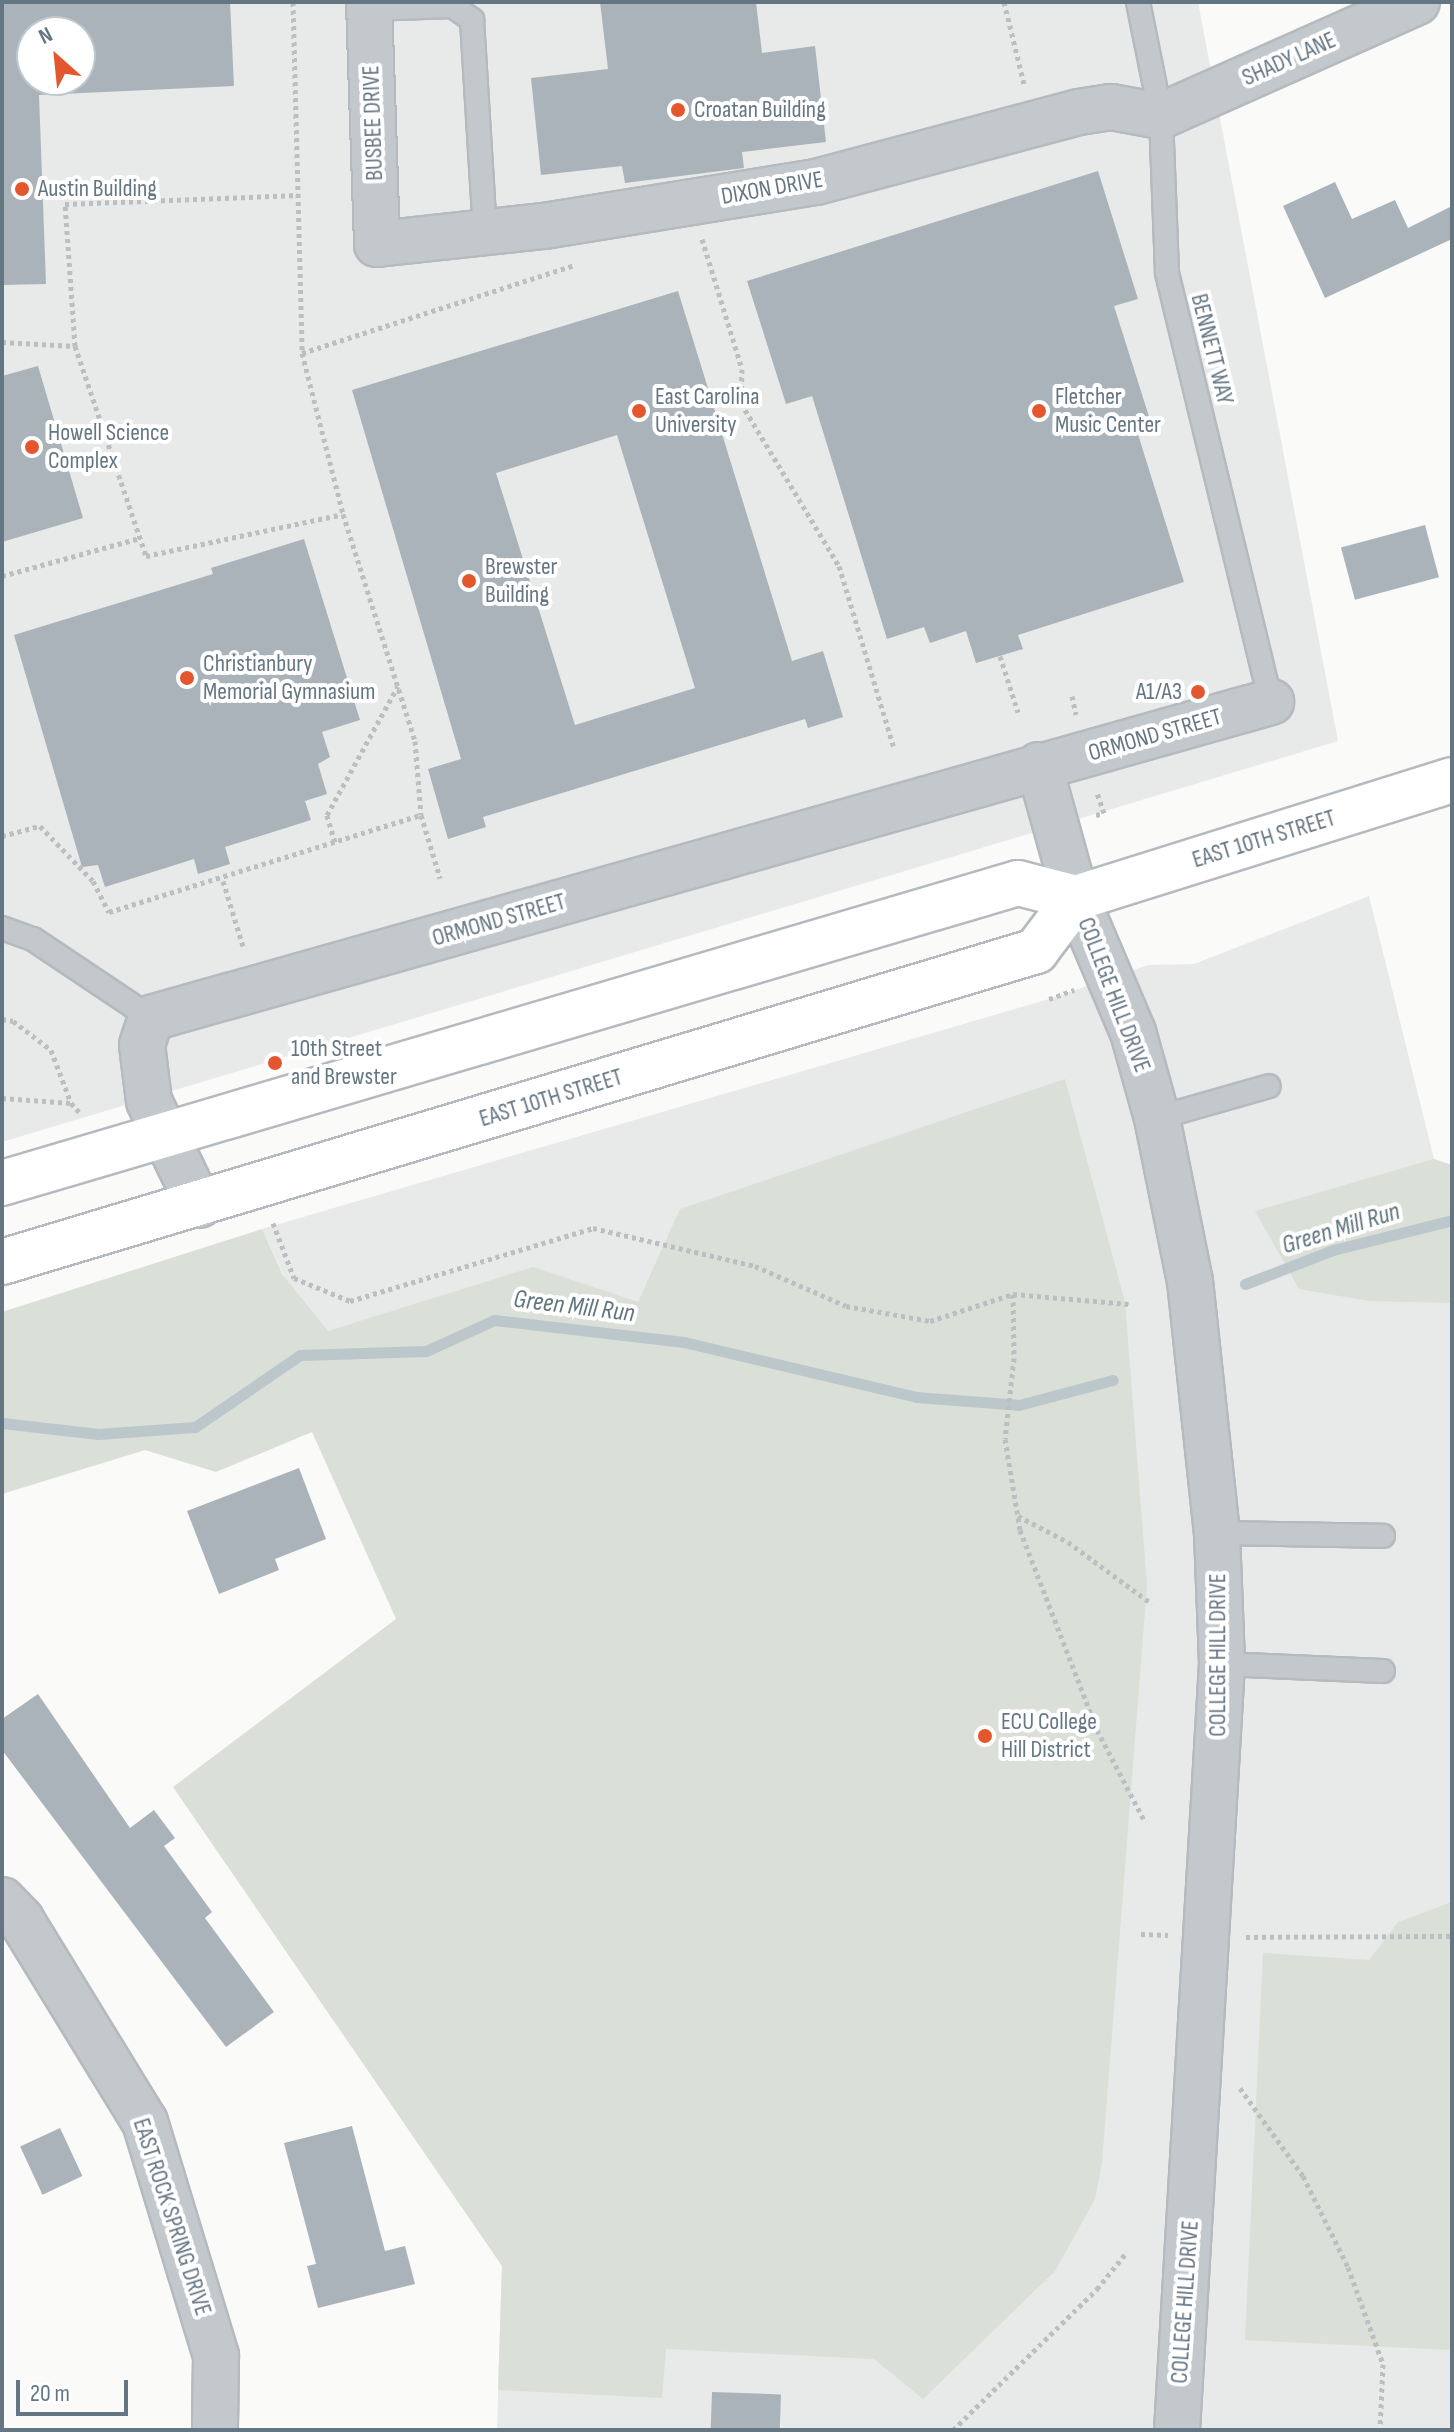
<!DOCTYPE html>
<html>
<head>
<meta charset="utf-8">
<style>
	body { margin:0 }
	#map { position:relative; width:1454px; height:2432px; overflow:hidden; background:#fafaf8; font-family:"Sofia Sans Condensed",sans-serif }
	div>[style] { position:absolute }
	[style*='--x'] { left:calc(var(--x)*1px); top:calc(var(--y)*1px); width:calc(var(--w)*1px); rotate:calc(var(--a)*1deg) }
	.built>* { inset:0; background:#e8e9e9 }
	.green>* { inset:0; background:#dadfd7 }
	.stream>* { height:11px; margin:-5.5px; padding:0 5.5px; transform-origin:5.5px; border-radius:5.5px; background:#bbc7cb }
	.building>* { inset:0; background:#aab3b9; transform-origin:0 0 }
	.path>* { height:5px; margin-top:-2.5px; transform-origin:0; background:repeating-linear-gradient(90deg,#bbbfc2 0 4px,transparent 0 8px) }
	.roads { filter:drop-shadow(2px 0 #b5babe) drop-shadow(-2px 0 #b5babe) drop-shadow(0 2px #b5babe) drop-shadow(0 -2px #b5babe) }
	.service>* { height:22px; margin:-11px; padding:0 11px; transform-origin:11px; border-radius:11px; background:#c3c8cc }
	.minor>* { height:44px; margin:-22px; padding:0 22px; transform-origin:22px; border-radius:22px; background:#c3c8cc }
	.primary>* { height:44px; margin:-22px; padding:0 22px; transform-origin:22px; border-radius:22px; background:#fff }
	.dots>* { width:22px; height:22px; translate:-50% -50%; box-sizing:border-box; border:4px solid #fff; border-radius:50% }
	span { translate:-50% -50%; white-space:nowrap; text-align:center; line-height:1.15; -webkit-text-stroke:8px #fff; paint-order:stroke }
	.street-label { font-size:24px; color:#657683 }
	.poi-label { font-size:24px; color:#657683 }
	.left { translate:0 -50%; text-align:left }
	.right { translate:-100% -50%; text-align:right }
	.water-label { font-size:26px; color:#60757c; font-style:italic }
	.frame { position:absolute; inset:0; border:4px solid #657683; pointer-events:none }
	.north { position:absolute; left:16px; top:16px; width:80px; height:80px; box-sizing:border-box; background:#fff; border:2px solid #c1c8cd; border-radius:50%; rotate:333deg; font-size:22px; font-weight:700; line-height:32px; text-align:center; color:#657683 }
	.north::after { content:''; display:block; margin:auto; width:28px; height:36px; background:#e4572e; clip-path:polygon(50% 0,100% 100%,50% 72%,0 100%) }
	.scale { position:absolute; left:16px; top:2380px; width:112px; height:36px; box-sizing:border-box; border:4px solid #657683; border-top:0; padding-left:10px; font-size:24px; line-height:28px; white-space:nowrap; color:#657683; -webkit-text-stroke:6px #fff; paint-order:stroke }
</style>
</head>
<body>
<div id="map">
	<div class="built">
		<div style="clip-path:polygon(evenodd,2px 2px,1198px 2px,1338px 741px,2px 1142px,2px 2px,32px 32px,80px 32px,80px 80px,32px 80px,32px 32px)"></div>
		<div style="clip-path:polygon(1369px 896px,1434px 1159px,1452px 1259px,1452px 2430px,497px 2430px,525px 1485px,395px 1511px,262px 1229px,1049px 999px,1148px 965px,1194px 964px)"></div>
	</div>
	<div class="green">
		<div style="clip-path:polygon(1065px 1079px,1125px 1302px,1147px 1585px,1102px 2163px,1095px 2199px,1055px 2271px,923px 2399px,874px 2359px,666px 2349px,662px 2398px,498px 2390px,502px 2266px,173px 1787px,396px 1619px,312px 1432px,216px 1472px,145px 1450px,2px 1494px,2px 1312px,262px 1229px,283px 1275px,328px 1331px,533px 1267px,638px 1302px,680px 1209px)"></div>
		<div style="clip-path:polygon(1434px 1159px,1452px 1165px,1452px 1303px,1369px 1301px,1299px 1289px,1255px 1211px)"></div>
		<div style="clip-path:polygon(1452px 1902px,1452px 2350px,1245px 2340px,1263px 1953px,1369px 1960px,1398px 1922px)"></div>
	</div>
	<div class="stream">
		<div style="--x:1245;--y:1284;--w:94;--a:-21.1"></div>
		<div style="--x:1333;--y:1250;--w:123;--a:-14.1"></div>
		<div style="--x:2;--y:1423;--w:97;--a:6.5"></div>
		<div style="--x:98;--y:1434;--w:97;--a:-4.1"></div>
		<div style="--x:195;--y:1427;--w:127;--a:-34.4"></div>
		<div style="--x:300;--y:1355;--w:126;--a:-1.8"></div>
		<div style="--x:426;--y:1351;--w:75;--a:-24.5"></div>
		<div style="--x:494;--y:1320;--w:191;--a:6.6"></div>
		<div style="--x:684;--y:1342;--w:238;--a:13.3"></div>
		<div style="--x:916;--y:1397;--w:103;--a:4.4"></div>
		<div style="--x:1019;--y:1405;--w:97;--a:-14.9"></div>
	</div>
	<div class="building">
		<div style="clip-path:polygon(evenodd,230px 2px,234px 86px,39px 95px,46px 284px,2px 285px,2px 4px,230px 2px,32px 32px,80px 32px,80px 80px,32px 80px,32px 32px)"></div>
		<div style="clip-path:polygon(600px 2px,756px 2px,762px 53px,815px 46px,826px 142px,742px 152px,744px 168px,625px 183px,622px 166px,541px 175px,531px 78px,608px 69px)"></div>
		<div style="clip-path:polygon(1098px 171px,1138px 299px,1114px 306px,1152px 426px,1137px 431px,1184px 582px,1018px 635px,1023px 649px,976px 663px,966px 631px,930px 643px,924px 627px,887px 639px,812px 396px,786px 404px,747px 281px)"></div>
		<div style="clip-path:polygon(1335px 182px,1352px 219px,1395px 200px,1408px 228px,1452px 206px,1452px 239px,1325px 298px,1283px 206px)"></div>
		<div style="clip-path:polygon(evenodd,678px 291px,792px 661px,823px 651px,843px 717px,808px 728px,805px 719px,483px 817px,486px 827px,448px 839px,428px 769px,461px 759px,352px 390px,678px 291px,617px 435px,695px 688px,575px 725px,496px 473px,617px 435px)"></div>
		<div style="clip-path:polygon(38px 366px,83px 518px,2px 542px,2px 376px)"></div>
		<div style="left:1425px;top:525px;width:54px;height:87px;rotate:75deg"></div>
		<div style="clip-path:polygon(304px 539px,360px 720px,322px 732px,330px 757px,318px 764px,327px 794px,305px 801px,311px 820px,225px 847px,230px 864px,198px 874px,194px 859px,105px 887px,98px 865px,82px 867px,14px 635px,213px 574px,211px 568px)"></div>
		<div style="clip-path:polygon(299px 1468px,326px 1539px,275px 1559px,279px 1570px,219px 1594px,187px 1511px)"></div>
		<div style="clip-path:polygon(38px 1694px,130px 1828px,154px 1810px,175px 1838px,164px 1846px,212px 1912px,205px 1918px,274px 2012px,226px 2047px,2px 1750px,2px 1719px)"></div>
		<div style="clip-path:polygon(352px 2126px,385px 2251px,405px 2246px,415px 2284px,318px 2308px,307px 2266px,316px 2264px,284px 2143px)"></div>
		<div style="left:60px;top:2128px;width:53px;height:44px;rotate:65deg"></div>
		<div style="left:712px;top:2392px;width:69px;height:38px;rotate:2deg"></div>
	</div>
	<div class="path">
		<div style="--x:293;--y:2;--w:351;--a:88.5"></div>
		<div style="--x:302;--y:353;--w:166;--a:75.7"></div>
		<div style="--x:1004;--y:2;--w:84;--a:76.3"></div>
		<div style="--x:702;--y:239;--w:136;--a:72.9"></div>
		<div style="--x:742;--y:369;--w:34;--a:92"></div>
		<div style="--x:741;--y:403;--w:190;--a:59"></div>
		<div style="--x:839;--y:566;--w:190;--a:73.2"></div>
		<div style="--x:2;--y:342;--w:73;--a:3.1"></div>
		<div style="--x:75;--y:346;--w:222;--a:71.3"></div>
		<div style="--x:146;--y:556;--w:201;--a:-12"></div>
		<div style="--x:343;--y:514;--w:238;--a:72.4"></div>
		<div style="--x:415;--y:741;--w:74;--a:85.4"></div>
		<div style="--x:421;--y:815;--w:66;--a:73.2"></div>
		<div style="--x:75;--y:346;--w:142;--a:-94"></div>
		<div style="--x:65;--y:204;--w:233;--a:-2.2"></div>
		<div style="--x:302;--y:353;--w:287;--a:-17.9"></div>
		<div style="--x:2;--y:576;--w:143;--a:-15.4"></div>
		<div style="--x:1000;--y:656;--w:59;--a:72.2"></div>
		<div style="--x:1072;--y:696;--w:19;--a:78"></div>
		<div style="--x:1096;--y:815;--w:8;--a:-14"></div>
		<div style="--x:1104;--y:813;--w:21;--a:-109"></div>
		<div style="--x:2;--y:836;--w:39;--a:-15"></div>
		<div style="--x:40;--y:826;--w:76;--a:46.1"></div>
		<div style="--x:93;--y:881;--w:35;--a:63"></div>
		<div style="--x:109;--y:912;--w:327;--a:-17.3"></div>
		<div style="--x:335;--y:842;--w:28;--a:-107"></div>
		<div style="--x:327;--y:815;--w:147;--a:-61.2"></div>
		<div style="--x:223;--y:881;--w:68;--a:72.9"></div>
		<div style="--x:1049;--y:999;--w:27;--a:-20"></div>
		<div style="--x:2;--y:1019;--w:11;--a:10"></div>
		<div style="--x:13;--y:1021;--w:48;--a:37.3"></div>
		<div style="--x:51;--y:1050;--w:57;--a:69.3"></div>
		<div style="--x:2;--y:1098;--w:69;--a:4.1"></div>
		<div style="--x:71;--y:1103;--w:15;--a:48"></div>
		<div style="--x:273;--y:1223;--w:59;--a:69.1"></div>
		<div style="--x:294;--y:1278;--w:61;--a:22.3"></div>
		<div style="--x:350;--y:1301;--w:254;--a:-16.7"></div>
		<div style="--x:593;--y:1228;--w:166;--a:13.2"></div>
		<div style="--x:755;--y:1266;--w:99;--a:23.7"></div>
		<div style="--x:846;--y:1306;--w:85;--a:10.1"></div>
		<div style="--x:930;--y:1321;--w:87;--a:-18"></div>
		<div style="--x:1013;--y:1294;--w:116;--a:4.9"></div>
		<div style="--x:1013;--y:1294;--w:64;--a:89.1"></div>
		<div style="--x:1014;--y:1358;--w:81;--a:96.3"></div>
		<div style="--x:1005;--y:1439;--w:92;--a:80.6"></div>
		<div style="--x:1020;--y:1530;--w:214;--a:68.9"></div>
		<div style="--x:1097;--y:1730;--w:104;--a:62.4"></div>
		<div style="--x:1018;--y:1516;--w:56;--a:27.5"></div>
		<div style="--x:1068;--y:1542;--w:104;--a:36.4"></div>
		<div style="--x:1141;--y:1934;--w:27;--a:2"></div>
		<div style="--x:1246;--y:1937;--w:206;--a:-0.3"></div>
		<div style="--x:1240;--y:2088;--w:108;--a:54.4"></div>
		<div style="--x:1303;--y:2176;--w:102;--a:63.7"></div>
		<div style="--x:1348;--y:2267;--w:103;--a:70.2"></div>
		<div style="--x:1383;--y:2364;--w:66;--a:92.6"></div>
		<div style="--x:953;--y:2430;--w:202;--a:-44.4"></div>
		<div style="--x:1097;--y:2289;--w:48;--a:-51"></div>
	</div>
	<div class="roads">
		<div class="service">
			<div style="--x:1138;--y:2;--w:116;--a:78.6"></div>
			<div style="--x:1161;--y:116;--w:157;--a:87.8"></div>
			<div style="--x:1167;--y:273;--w:441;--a:76.4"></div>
			<div style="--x:370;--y:9;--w:83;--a:-2.1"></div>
			<div style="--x:453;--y:6;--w:24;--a:36"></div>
			<div style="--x:472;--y:20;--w:212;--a:86.5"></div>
			<div style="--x:2;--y:928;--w:33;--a:20"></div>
			<div style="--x:33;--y:939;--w:142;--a:33.8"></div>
			<div style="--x:1157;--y:1118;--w:116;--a:-15.9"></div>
			<div style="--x:1217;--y:1533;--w:166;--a:1"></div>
			<div style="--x:1222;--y:1664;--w:161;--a:2.5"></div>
		</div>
		<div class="minor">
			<div style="--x:369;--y:2;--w:242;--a:88.1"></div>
			<div style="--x:377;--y:244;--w:168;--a:-6.2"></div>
			<div style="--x:544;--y:226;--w:276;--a:-9.2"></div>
			<div style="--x:816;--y:182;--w:272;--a:-14.9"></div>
			<div style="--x:1079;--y:112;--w:32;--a:-9"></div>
			<div style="--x:1111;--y:107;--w:51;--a:10.2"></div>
			<div style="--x:1161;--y:116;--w:280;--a:-24"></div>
			<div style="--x:1039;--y:765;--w:138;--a:74.5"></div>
			<div style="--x:1076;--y:898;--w:146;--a:67"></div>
			<div style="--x:1133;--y:1032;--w:89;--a:74.4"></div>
			<div style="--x:1157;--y:1118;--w:166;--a:78.6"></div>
			<div style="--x:1190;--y:1281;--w:253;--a:83.9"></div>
			<div style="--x:1217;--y:1533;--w:131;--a:87.8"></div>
			<div style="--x:1222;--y:1664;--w:767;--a:93.36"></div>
			<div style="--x:199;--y:1205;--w:115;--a:-115.7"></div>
			<div style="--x:149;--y:1101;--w:56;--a:-97.1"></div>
			<div style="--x:142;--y:1045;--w:28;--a:-72"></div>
			<div style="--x:151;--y:1018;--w:1164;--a:-15.76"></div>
			<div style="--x:2;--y:1900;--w:28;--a:46"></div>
			<div style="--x:21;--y:1920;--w:237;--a:58.5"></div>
			<div style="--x:145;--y:2122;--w:245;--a:73.1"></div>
			<div style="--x:216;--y:2356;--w:74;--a:90.8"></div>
		</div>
		<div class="primary">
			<div style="--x:2;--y:1183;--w:1059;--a:-16.45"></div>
			<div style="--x:1018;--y:883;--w:60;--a:14.5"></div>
			<div style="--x:1076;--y:898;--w:394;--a:-17.4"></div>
			<div style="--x:2;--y:1262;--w:1080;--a:-16.74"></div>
			<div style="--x:1036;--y:951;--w:66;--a:-53"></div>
		</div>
	</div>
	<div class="dots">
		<div style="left:678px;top:110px;background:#e4572e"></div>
		<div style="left:22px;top:189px;background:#e4572e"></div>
		<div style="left:639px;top:411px;background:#e4572e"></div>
		<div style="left:1039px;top:411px;background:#e4572e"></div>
		<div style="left:32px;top:447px;background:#e4572e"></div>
		<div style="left:469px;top:581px;background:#e4572e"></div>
		<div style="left:187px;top:678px;background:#e4572e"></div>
		<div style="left:1198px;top:692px;background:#e4572e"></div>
		<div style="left:275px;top:1063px;background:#e4572e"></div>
		<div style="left:985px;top:1736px;background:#e4572e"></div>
	</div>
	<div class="street-label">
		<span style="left:1289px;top:59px;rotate:-24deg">SHADY LANE</span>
		<span style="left:373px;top:123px;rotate:-92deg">BUSBEE DRIVE</span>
		<span style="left:772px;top:188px;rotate:-10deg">DIXON DRIVE</span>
		<span style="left:1212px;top:349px;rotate:76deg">BENNETT WAY</span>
		<span style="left:1155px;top:735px;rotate:-16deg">ORMOND STREET</span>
		<span style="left:1264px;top:839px;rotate:-17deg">EAST 10TH STREET</span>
		<span style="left:499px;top:920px;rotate:-16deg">ORMOND STREET</span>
		<span style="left:1114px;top:995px;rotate:69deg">COLLEGE HILL DRIVE</span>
		<span style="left:551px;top:1098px;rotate:-17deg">EAST 10TH STREET</span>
		<span style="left:1218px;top:1655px;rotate:-90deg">COLLEGE HILL DRIVE</span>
		<span style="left:172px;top:2217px;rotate:72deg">EAST ROCK SPRING DRIVE</span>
		<span style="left:1185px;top:2302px;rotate:-86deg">COLLEGE HILL DRIVE</span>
	</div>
	<div class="poi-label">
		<span class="left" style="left:694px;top:110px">Croatan Building</span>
		<span class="left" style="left:38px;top:189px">Austin Building</span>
		<span class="left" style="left:655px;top:411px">East Carolina<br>University</span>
		<span class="left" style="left:1055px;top:411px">Fletcher<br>Music Center</span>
		<span class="left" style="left:48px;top:447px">Howell Science<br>Complex</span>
		<span class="left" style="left:485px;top:581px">Brewster<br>Building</span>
		<span class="left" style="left:203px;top:678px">Christianbury<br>Memorial Gymnasium</span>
		<span class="right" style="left:1182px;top:692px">A1/A3</span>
		<span class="left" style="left:291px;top:1063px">10th Street<br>and Brewster</span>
		<span class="left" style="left:1001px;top:1736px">ECU College<br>Hill District</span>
	</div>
	<div class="water-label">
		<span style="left:1341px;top:1229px;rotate:-17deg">Green Mill Run</span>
		<span style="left:574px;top:1307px;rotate:7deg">Green Mill Run</span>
	</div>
	<div class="frame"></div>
	<div class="north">N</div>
	<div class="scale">20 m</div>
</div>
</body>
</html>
